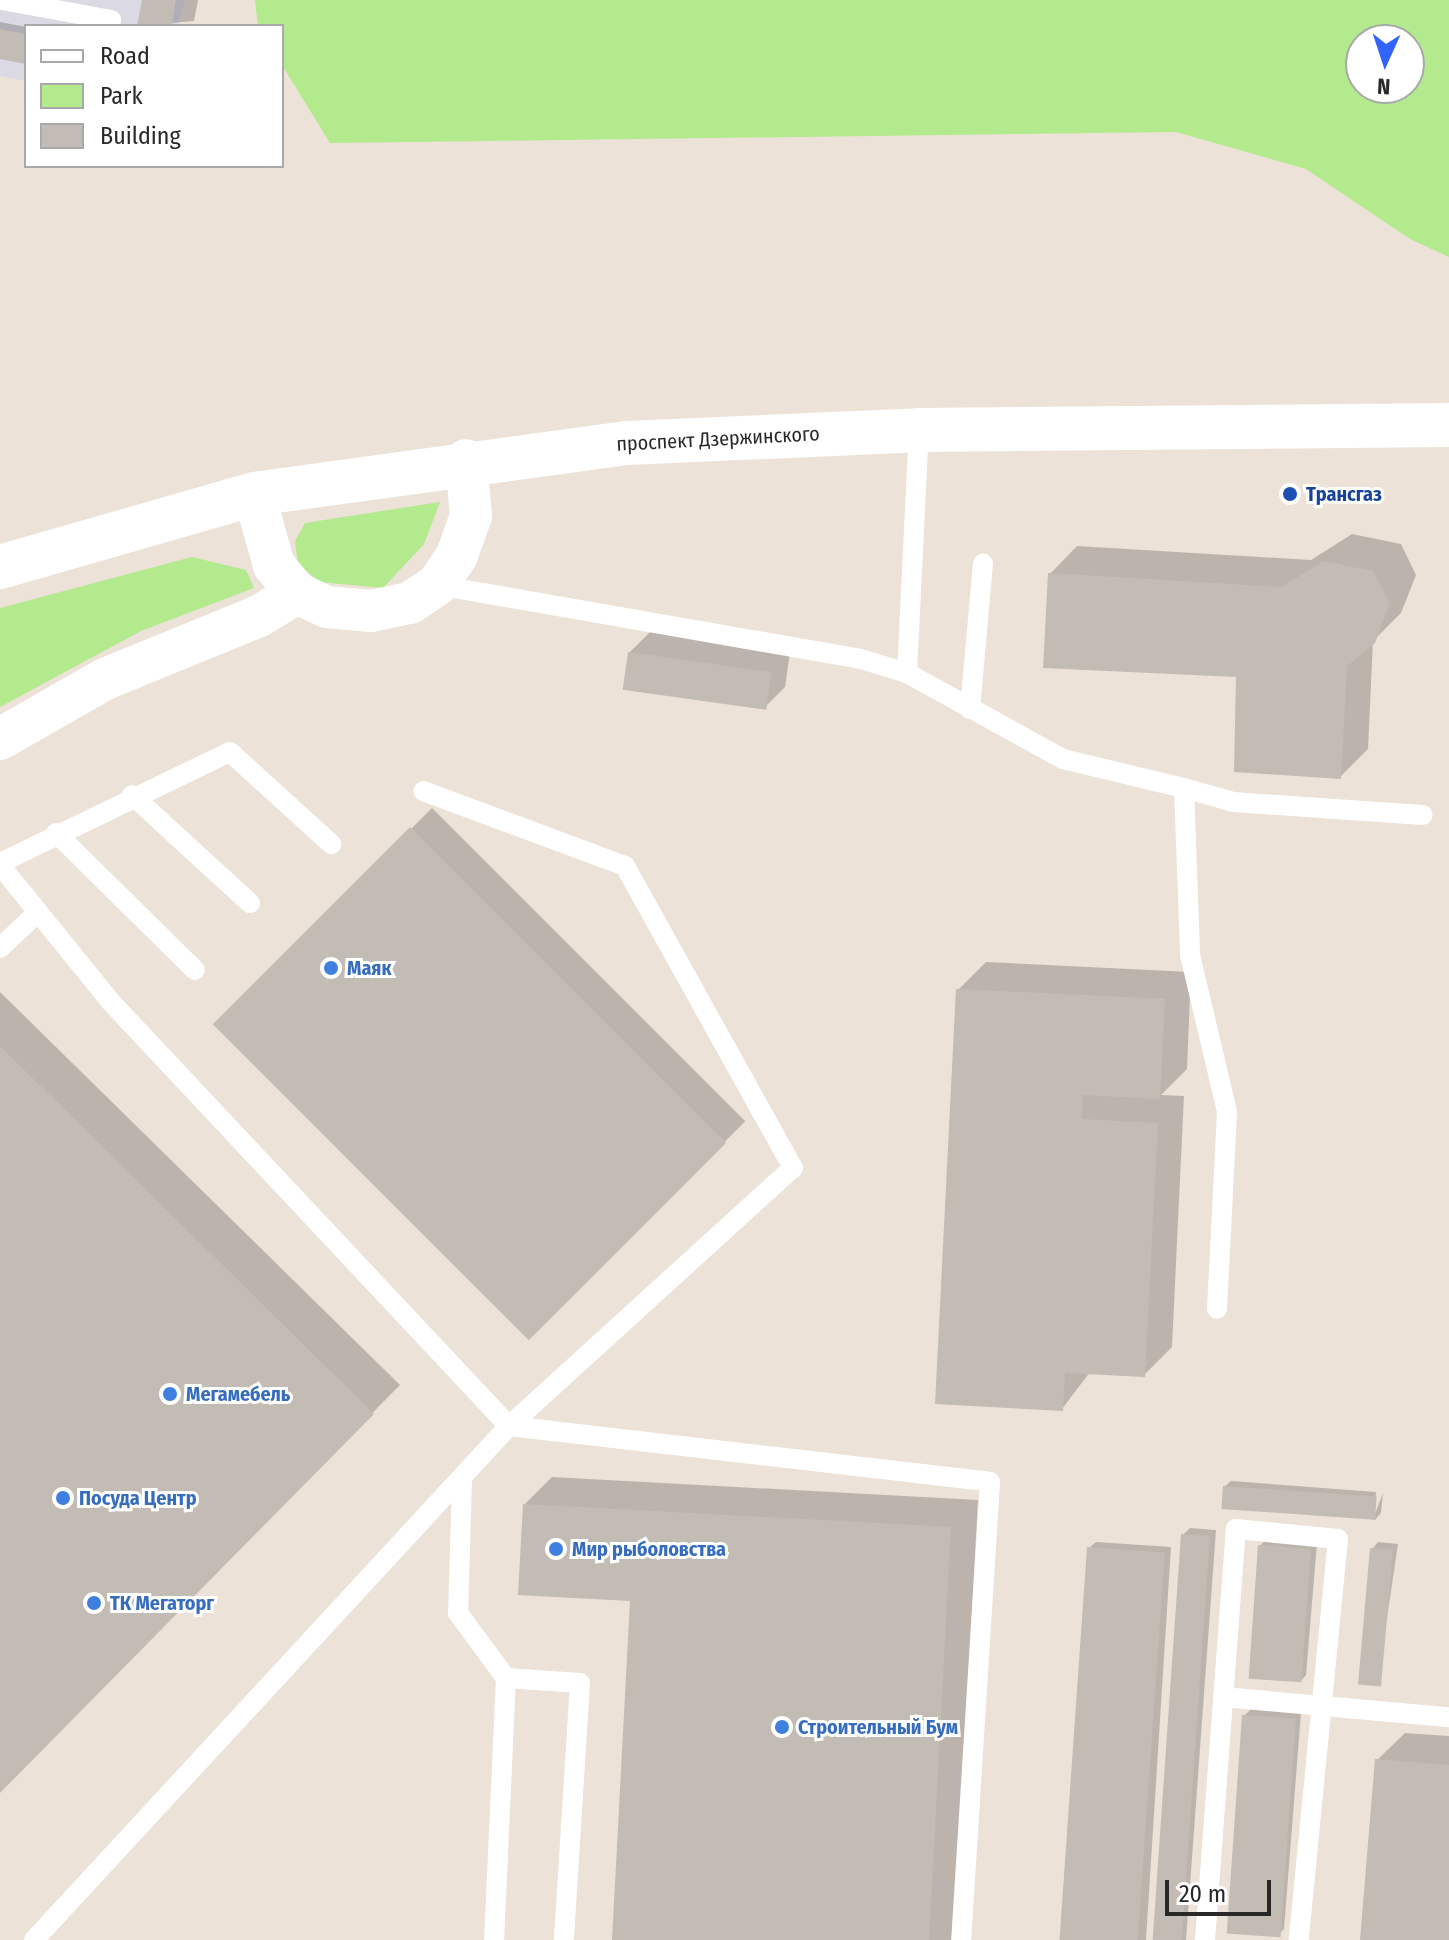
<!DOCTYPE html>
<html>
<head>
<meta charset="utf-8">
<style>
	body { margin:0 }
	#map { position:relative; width:1449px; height:1940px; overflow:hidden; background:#ece2d7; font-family:"Fira Sans Condensed",sans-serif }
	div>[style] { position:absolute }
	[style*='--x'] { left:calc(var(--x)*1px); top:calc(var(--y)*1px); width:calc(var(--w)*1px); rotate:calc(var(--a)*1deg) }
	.industrial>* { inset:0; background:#dbd9e3 }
	.green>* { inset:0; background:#b2ea8d }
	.shadow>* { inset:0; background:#0003; transform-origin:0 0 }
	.building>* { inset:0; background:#c3bcb4; transform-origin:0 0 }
	.lane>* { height:20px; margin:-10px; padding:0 10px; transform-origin:10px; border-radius:10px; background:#fff }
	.street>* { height:42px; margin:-21px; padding:0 21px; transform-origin:21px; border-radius:21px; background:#fff }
	.secondary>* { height:44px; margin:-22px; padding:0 22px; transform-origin:22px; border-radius:22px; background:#fff }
	.dots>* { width:22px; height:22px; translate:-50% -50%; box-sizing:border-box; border:4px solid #fff; border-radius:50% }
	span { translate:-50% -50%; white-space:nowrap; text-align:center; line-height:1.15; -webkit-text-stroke:6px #fff; paint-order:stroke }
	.street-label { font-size:20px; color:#282828 }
	.transit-label { font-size:20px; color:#164399; font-weight:700 }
	.left { translate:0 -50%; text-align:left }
	.shop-label { font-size:20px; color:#366cbe; font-weight:700 }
	.legend { position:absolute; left:24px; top:24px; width:260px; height:144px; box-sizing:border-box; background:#fff; border:2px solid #a9a9a9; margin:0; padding:10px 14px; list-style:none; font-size:24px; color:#282828 }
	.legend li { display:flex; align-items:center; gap:16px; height:40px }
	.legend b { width:40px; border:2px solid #a9a9a9 }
	.north { position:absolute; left:1345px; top:24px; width:80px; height:80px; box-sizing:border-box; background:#fff; border:2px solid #a9a9a9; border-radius:50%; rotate:183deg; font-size:22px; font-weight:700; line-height:32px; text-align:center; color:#282828 }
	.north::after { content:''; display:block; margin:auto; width:28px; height:36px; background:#3164ff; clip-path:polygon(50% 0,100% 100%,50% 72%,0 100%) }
	.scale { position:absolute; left:1165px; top:1880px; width:106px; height:36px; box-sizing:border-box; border:4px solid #282828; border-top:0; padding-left:10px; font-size:24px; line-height:28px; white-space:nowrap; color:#282828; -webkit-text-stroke:6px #fff; paint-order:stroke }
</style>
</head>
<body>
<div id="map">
	<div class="industrial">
		<div style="clip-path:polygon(0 0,185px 0,177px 26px,26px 26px,26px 81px,0 76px)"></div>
	</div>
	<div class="green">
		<div style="clip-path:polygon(evenodd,255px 0,1449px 0,1449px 257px,1410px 239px,1306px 169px,1176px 132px,330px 143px,282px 65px,282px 26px,258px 26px,255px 0,1361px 40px,1409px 40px,1409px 88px,1361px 88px,1361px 40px)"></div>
		<div style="clip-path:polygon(440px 502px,424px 544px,383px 588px,320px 582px,298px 564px,295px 541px,305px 523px)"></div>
		<div style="clip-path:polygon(192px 557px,246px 570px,254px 588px,141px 631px,0 707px,0 608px)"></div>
	</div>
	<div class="shadow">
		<div style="clip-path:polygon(144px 0,198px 0,194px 21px,139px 26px)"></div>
		<div style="clip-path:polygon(0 22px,26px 27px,26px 62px,0 57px)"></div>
		<div style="clip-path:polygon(1352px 534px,1401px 544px,1416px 575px,1401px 613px,1373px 641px,1368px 749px,1340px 777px,1238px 675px,1050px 574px,1077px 546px,1311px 560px)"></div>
		<div style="clip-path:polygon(650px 632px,790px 652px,785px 687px,764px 708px,629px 653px)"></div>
		<div style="left:432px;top:808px;width:443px;height:306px;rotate:45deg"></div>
		<div style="clip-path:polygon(986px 962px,1191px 972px,1187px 1069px,1161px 1095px,1184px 1096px,1172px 1347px,1144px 1375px,1090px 1372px,1062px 1409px,958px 990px)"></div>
		<div style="clip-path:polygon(0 992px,400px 1385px,0 1790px)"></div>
		<div style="clip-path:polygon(552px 1477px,978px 1500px,954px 1940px,614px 1940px,632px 1599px,525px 1504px)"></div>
		<div style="clip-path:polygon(1231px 1481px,1376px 1492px,1374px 1516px,1383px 1493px,1381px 1513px,1375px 1520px,1224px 1487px)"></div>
		<div style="clip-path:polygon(1190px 1528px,1216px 1530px,1186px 1940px,1154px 1940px,1183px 1535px)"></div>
		<div style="clip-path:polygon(1266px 1539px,1317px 1543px,1306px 1675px,1300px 1682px,1260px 1546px)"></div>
		<div style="clip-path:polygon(1096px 1542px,1171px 1547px,1146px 1940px,1064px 1940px,1089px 1548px)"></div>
		<div style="clip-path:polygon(1378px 1542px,1398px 1544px,1377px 1685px,1372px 1549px)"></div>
		<div style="clip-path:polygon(1251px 1709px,1301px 1713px,1284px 1929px,1278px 1935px,1244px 1716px)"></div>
		<div style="clip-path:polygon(1405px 1733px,1449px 1736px,1449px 1940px,1362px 1940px,1377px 1760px)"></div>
	</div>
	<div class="building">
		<div style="clip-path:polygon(142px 0,176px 0,172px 26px,137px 26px)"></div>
		<div style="clip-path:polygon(0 29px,26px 34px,26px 64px,0 59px)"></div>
		<div style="clip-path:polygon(1323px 561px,1373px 571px,1390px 603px,1375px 643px,1347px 666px,1341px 779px,1234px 772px,1236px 677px,1043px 668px,1048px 573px,1282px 587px)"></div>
		<div style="left:628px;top:652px;width:145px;height:38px;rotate:8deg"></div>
		<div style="left:410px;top:827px;width:447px;height:279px;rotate:45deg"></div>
		<div style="clip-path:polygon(956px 989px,1165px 999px,1160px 1099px,1083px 1095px,1082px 1119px,1158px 1123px,1145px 1377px,1065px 1373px,1063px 1411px,935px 1404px)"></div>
		<div style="clip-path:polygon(0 1046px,374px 1414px,0 1793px)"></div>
		<div style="left:1223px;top:1486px;width:154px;height:23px;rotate:4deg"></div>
		<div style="clip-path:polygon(523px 1504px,951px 1527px,929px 1940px,612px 1940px,630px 1601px,518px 1595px)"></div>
		<div style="left:1181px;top:1534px;width:29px;height:407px;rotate:4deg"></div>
		<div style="left:1258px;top:1545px;width:53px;height:134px;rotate:4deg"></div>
		<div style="left:1087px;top:1547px;width:78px;height:394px;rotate:4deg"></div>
		<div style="left:1370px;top:1548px;width:23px;height:137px;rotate:5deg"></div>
		<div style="left:1242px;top:1715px;width:54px;height:219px;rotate:4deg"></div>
		<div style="clip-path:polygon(1375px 1759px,1449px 1765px,1449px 1940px,1360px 1940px)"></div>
	</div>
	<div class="lane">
		<div style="--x:2;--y:0;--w:111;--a:10.4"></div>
		<div style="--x:437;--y:585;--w:430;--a:9.9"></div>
		<div style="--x:861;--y:659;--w:48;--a:16.9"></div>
		<div style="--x:907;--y:673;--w:178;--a:28.9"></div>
		<div style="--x:1063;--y:759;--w:124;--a:13.5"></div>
		<div style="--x:1184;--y:788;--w:167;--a:87.9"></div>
		<div style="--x:1190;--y:955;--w:161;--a:76.7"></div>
		<div style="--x:1227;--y:1112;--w:197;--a:92.9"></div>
		<div style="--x:907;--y:673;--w:243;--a:-87.2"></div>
		<div style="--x:970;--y:709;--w:146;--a:-84.9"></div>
		<div style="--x:1184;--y:788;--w:51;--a:15.9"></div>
		<div style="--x:1233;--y:802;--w:190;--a:3.9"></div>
		<div style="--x:132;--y:795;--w:160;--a:42.5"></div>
		<div style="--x:56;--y:833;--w:195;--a:44.6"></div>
		<div style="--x:0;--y:863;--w:255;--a:-25.8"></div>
		<div style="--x:230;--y:752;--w:137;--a:42.3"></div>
		<div style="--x:0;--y:865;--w:175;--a:51"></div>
		<div style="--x:110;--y:1001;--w:583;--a:46.81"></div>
		<div style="--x:509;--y:1426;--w:484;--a:6.6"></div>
		<div style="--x:990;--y:1482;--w:459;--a:93.6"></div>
		<div style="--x:0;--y:948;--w:50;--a:-43.4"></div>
		<div style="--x:462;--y:1481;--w:132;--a:91.7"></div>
		<div style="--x:458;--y:1613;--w:81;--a:53.6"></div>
		<div style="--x:506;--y:1678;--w:262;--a:92.6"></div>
		<div style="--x:506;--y:1678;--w:74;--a:3.9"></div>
		<div style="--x:580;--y:1683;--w:257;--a:93.6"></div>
		<div style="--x:1223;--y:1697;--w:227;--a:5.1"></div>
		<div style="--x:34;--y:1940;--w:700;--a:-47.26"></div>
		<div style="--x:509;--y:1426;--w:384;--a:-42.3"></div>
		<div style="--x:793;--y:1168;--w:346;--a:-119.1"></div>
		<div style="--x:625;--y:866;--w:215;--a:-159.6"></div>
		<div style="--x:1205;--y:1940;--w:412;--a:-85.7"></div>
		<div style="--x:1236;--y:1529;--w:102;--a:5.6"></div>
		<div style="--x:1338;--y:1539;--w:403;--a:95.6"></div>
	</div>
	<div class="street">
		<div style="--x:254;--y:494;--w:74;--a:74.3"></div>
		<div style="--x:274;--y:565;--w:36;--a:51"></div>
		<div style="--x:297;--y:593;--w:33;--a:25"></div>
		<div style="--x:327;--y:607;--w:44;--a:5.2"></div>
		<div style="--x:371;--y:611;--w:40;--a:-12"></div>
		<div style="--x:410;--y:603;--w:32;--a:-34"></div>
		<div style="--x:437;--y:585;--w:36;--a:-56"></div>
		<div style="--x:457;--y:555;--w:41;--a:-70.3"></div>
		<div style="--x:471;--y:516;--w:56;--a:-95.1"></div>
		<div style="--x:0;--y:739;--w:121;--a:-29.7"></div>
		<div style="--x:105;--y:679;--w:166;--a:-22.2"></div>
		<div style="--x:259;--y:616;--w:44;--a:-31.2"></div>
	</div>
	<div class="secondary">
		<div style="--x:0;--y:567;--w:264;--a:-16"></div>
		<div style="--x:254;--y:494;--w:376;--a:-7.8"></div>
		<div style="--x:627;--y:443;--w:292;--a:-2.5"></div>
		<div style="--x:919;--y:430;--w:530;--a:-0.54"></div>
	</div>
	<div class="dots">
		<div style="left:1290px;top:494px;background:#1a4fb4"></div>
		<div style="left:331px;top:968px;background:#3f7fe0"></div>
		<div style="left:170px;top:1394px;background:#3f7fe0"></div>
		<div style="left:63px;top:1498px;background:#3f7fe0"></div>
		<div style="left:556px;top:1549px;background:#3f7fe0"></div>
		<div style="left:94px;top:1603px;background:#3f7fe0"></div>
		<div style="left:782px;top:1727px;background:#3f7fe0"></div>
	</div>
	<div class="street-label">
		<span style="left:718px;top:439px;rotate:-3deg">проспект Дзержинского</span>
	</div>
	<div class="transit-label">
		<span class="left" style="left:1306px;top:494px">Трансгаз</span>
	</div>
	<div class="shop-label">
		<span class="left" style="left:347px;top:968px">Маяк</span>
		<span class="left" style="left:186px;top:1394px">Мегамебель</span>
		<span class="left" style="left:79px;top:1498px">Посуда Центр</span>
		<span class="left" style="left:572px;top:1549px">Мир рыболовства</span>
		<span class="left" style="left:110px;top:1603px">ТК Мегаторг</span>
		<span class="left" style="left:798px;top:1727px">Строительный Бум</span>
	</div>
	<ul class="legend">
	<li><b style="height:10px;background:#fff"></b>Road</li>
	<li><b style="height:22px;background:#b2ea8d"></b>Park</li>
	<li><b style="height:22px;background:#c3bcb4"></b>Building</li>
	</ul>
	<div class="north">N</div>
	<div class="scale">20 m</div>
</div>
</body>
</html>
